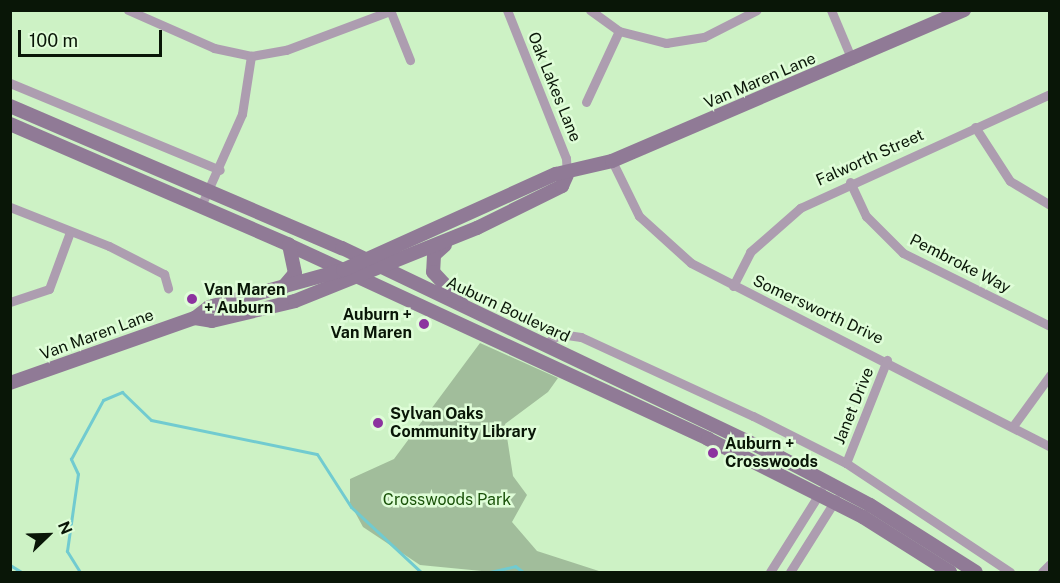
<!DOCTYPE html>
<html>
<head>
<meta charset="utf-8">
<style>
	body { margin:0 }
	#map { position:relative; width:1060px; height:583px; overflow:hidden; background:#cdf2c5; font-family:"Public Sans",sans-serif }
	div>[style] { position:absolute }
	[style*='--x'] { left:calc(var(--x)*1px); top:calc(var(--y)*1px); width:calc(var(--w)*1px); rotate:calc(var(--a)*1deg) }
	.green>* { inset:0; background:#a1bd9b }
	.stream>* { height:3px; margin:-1.5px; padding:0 1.5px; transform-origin:1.5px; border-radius:1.5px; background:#71cbd0 }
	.street>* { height:9px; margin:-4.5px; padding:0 4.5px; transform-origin:4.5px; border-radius:4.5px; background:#ad9db0 }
	.secondary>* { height:14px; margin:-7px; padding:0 7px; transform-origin:7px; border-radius:7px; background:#907a96 }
	.dots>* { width:16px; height:16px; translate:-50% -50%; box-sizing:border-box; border:3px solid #dffdd8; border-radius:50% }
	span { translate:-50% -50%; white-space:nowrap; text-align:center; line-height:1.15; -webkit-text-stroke:5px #dffdd8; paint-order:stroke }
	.street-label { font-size:16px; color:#091607 }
	.poi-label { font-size:16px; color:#091607; font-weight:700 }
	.left { translate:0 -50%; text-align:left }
	.right { translate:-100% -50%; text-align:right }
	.park-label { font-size:16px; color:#1a520a }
	.frame { position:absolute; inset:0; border:12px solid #091607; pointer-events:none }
	.north { position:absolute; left:18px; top:505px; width:60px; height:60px; -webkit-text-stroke:4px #dffdd8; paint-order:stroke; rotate:67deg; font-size:16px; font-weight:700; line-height:24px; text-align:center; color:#091607 }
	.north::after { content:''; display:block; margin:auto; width:21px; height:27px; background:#091607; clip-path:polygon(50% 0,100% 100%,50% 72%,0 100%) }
	.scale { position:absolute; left:18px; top:30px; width:144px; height:27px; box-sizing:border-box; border:3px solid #091607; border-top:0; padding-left:8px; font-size:18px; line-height:21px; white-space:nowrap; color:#091607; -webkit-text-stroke:4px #dffdd8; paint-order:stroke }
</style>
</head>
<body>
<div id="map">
	<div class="green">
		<div style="clip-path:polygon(480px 343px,558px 378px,548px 392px,505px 424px,513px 476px,527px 495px,512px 522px,537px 551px,602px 572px,492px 572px,420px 565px,363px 527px,350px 503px,350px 479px,394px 459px)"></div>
	</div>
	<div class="stream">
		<div style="--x:10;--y:565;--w:13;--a:32"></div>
		<div style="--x:80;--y:572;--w:25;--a:-122"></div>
		<div style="--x:67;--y:551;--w:78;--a:-81.9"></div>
		<div style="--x:78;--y:474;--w:17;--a:-115"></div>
		<div style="--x:71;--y:459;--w:67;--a:-61.5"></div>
		<div style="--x:103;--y:400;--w:21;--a:-23"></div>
		<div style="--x:122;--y:392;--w:40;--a:44"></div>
		<div style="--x:151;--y:420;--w:169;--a:11.6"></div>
		<div style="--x:317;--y:454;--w:63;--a:57.3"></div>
		<div style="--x:351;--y:507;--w:96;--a:42.9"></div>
		<div style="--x:490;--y:572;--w:26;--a:-13"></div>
		<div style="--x:515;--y:566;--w:10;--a:37"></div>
	</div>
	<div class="street">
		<div style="--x:128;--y:10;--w:94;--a:23.8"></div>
		<div style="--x:214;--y:48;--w:38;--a:12"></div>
		<div style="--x:251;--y:56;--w:36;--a:-10"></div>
		<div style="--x:286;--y:50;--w:111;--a:-20.6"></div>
		<div style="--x:390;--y:10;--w:54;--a:68.2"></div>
		<div style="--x:507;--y:10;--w:159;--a:68.3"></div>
		<div style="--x:566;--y:158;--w:17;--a:87"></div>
		<div style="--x:590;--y:10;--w:36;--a:36"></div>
		<div style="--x:619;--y:31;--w:49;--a:14.3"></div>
		<div style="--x:666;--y:43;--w:38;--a:-9"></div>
		<div style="--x:704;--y:37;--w:59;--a:-27"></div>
		<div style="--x:831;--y:10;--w:54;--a:67.2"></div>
		<div style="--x:10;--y:83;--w:227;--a:22.5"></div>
		<div style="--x:586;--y:102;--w:78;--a:-65.1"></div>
		<div style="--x:975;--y:127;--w:64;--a:57.1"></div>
		<div style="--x:1010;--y:181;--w:47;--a:31"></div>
		<div style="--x:612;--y:161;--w:61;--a:63.9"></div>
		<div style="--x:639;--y:216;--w:70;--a:42.1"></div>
		<div style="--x:691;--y:263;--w:403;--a:27.1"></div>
		<div style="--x:850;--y:182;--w:38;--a:65"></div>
		<div style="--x:866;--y:216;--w:52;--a:45"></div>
		<div style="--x:903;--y:253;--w:164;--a:26.4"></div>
		<div style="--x:201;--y:206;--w:101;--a:-66"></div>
		<div style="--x:242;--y:114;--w:59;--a:-81.2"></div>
		<div style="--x:10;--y:207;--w:106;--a:21.5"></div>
		<div style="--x:109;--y:246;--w:62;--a:27"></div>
		<div style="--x:164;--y:274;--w:15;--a:74"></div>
		<div style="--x:733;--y:286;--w:38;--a:-63"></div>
		<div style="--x:750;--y:252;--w:67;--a:-41.3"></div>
		<div style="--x:800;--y:208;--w:275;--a:-24.5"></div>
		<div style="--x:10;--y:302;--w:41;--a:-18.4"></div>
		<div style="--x:49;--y:289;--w:61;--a:-69.8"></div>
		<div style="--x:544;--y:345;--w:19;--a:-35"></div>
		<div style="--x:560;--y:334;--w:21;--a:8"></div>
		<div style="--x:581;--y:337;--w:189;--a:24.7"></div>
		<div style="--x:753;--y:416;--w:104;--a:26.8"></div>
		<div style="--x:846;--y:463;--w:197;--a:33.6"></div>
		<div style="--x:1013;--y:426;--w:63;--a:-54"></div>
		<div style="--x:846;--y:463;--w:111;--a:-68.3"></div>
		<div style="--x:770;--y:572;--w:96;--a:-57.8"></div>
		<div style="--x:790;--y:572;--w:86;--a:-57.8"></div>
		<div style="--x:1042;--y:572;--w:11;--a:-45"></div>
	</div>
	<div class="secondary">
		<div style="--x:10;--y:106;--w:361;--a:23.2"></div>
		<div style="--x:342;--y:248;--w:474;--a:25.5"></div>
		<div style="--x:770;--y:452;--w:113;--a:27.9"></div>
		<div style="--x:870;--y:505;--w:125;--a:32.3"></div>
		<div style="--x:10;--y:124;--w:304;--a:23.4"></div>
		<div style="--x:289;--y:245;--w:462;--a:24.8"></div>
		<div style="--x:708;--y:439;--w:174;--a:26.7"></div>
		<div style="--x:863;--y:517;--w:103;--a:32.3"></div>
		<div style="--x:445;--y:245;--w:15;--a:138"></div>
		<div style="--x:434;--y:255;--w:17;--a:93"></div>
		<div style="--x:433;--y:272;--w:41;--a:47"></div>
		<div style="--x:280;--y:291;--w:23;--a:-50"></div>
		<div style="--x:295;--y:273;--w:29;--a:-102"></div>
		<div style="--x:195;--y:318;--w:17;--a:10"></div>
		<div style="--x:212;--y:321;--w:85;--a:-13.5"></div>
		<div style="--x:295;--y:301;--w:196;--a:-21.9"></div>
		<div style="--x:477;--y:228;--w:95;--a:-26.3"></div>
		<div style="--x:562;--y:186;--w:12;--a:-66"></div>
		<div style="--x:10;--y:383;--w:196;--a:-19.4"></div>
		<div style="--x:195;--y:318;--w:18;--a:-38"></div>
		<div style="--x:209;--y:307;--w:139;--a:-15.4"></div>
		<div style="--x:343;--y:270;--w:234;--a:-24.3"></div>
		<div style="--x:556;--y:174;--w:57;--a:-13.1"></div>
		<div style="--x:612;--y:161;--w:383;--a:-23.2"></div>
	</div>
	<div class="dots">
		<div style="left:192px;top:299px;background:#8c339f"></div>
		<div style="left:424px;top:324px;background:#8c339f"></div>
		<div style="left:378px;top:423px;background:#8c339f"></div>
		<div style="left:713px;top:453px;background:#8c339f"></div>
	</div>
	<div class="street-label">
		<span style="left:760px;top:81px;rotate:-23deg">Van Maren Lane</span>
		<span style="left:554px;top:87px;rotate:68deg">Oak Lakes Lane</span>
		<span style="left:870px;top:158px;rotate:-24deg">Falworth Street</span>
		<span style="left:960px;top:264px;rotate:27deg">Pembroke Way</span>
		<span style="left:508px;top:310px;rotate:25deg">Auburn Boulevard</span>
		<span style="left:818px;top:310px;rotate:25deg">Somersworth Drive</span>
		<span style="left:97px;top:335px;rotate:-20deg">Van Maren Lane</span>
		<span style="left:854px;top:406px;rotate:-68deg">Janet Drive</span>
	</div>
	<div class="poi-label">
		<span class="left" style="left:204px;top:299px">Van Maren<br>+ Auburn</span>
		<span class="right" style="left:412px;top:324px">Auburn +<br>Van Maren</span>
		<span class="left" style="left:390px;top:423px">Sylvan Oaks<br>Community Library</span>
		<span class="left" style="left:725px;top:453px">Auburn +<br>Crosswoods</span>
	</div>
	<div class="park-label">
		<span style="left:447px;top:500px">Crosswoods Park</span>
	</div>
	<div class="frame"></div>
	<div class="north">N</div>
	<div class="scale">100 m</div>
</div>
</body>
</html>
